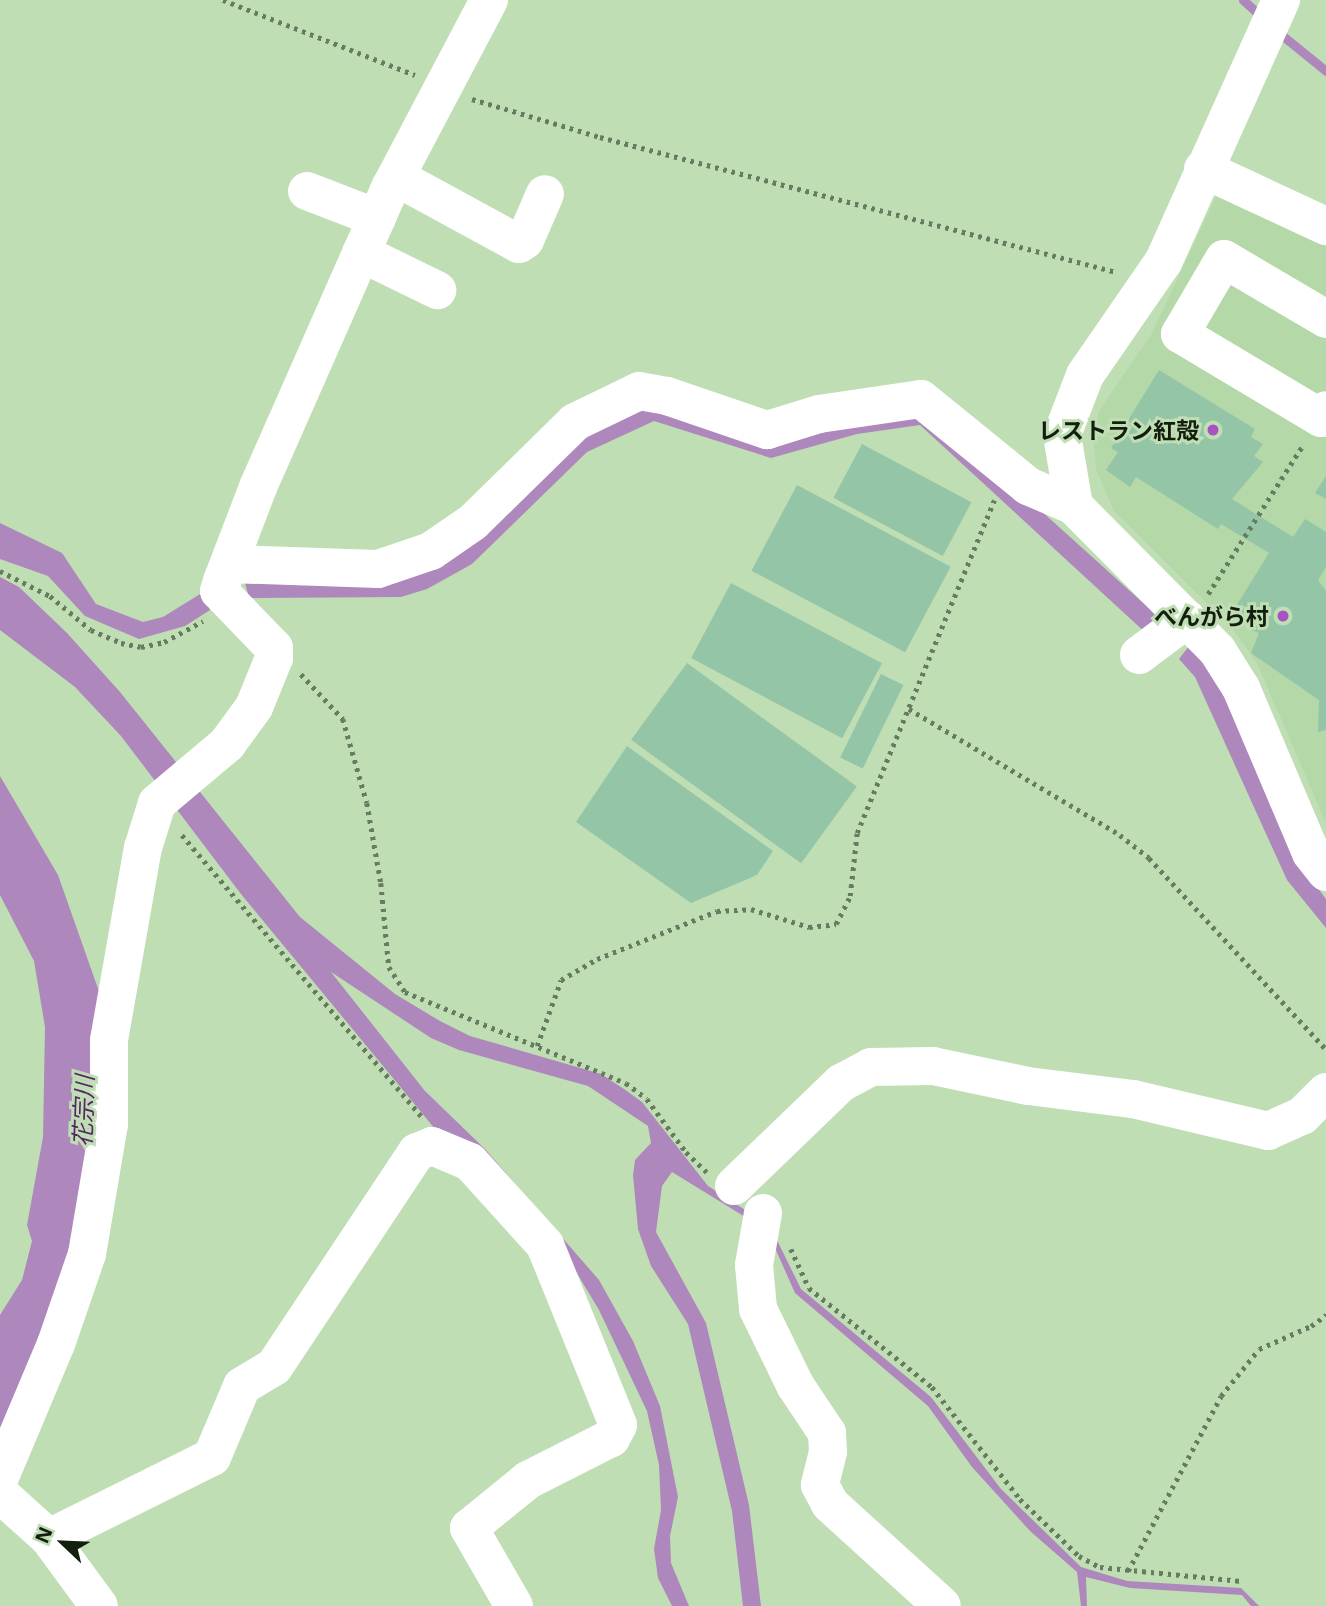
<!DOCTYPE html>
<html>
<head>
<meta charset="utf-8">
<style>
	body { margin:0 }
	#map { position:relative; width:1326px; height:1606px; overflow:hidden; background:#bfdeb4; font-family:"Open Sans","Noto Sans JP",sans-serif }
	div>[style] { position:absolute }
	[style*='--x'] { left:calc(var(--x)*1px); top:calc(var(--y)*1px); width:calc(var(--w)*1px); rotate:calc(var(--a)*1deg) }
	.built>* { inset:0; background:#b4d8a7 }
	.water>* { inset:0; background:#ae87bc }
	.stream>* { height:9px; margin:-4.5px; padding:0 4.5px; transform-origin:4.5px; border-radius:4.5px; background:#ae87bc }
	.building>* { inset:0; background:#95c5a7; transform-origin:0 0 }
	.path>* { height:4.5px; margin-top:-2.25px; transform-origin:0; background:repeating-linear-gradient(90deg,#667b5f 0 3.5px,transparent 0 8.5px) }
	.minor>* { height:38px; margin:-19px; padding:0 19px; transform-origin:19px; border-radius:19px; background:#fff }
	.dots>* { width:19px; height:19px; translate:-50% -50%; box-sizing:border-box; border:4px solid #bfdeb4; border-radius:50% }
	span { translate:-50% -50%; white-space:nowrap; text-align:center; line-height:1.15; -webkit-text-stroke:6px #bfdeb4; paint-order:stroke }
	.poi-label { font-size:23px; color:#131e0f; font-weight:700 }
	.right { translate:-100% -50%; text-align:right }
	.water-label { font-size:24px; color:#572666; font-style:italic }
	.north { position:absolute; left:28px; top:1508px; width:70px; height:70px; -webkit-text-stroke:5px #bfdeb4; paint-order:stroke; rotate:293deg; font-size:19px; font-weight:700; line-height:28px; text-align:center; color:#131e0f }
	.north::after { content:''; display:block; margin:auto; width:24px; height:32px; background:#131e0f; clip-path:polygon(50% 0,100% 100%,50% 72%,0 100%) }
</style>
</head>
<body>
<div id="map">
	<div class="built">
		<div style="clip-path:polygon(1217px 195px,1326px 232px,1326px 823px,1257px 663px,1232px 628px,1114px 511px,1096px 469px,1093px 430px,1100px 409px,1151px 335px)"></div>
	</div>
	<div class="water">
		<div style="clip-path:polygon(649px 401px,749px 432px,935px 415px,1162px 620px,1148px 635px,920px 425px,857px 434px,771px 458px,654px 421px,587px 452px,472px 564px,427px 589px,401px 597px,249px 598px,244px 579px,371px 577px,574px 437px)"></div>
		<div style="clip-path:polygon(0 523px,62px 553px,96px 604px,143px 622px,163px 617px,205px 591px,210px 610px,185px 626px,139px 639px,85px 616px,48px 576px,0 559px)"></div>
		<div style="clip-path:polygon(0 577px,19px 587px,67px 633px,120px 692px,300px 917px,395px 994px,440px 1021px,470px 1036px,601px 1074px,624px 1089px,642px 1102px,708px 1186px,753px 1215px,750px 1220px,672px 1172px,662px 1186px,656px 1232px,706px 1323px,749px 1505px,761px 1606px,743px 1606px,732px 1511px,688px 1324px,651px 1266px,638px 1229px,633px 1175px,635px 1160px,651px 1143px,648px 1126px,588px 1086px,459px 1050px,431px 1038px,331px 972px,425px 1091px,485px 1149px,599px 1280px,633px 1341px,660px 1406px,678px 1497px,670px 1536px,671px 1563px,689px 1606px,672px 1606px,658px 1578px,654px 1549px,661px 1510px,659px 1465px,647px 1411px,599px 1310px,575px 1270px,445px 1141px,241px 894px,121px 736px,75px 687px,0 630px)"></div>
		<div style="clip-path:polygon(1189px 646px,1202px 657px,1230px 706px,1314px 883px,1326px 899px,1326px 928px,1287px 880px,1195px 677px,1179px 659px)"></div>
		<div style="clip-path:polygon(0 776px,58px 875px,102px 1000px,84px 1235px,0 1452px,0 1315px,22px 1280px,32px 1241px,27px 1225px,43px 1137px,45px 1027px,34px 961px,0 895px)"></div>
		<div style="clip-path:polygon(773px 1232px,801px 1289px,931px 1397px,1001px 1489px,1081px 1567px,1127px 1581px,1241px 1588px,1259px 1606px,1251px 1606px,1242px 1595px,1130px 1588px,1086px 1577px,1087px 1606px,1081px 1606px,1077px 1572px,1030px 1531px,972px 1467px,928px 1406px,795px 1293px,771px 1239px)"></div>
	</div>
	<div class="stream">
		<div style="--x:1243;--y:0;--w:27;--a:42"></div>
		<div style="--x:1278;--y:32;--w:62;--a:39.1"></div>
	</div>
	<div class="building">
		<div style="clip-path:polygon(1159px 370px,1255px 429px,1251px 437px,1263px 444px,1254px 456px,1263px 462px,1232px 499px,1293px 537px,1305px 519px,1326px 532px,1326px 567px,1318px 580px,1326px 591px,1326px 730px,1318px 732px,1319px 700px,1251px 653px,1259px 633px,1249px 629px,1249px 620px,1233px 611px,1269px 553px,1221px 524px,1218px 529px,1136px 477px,1130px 487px,1106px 470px,1118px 452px,1111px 448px)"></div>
		<div style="left:862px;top:444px;width:124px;height:61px;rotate:28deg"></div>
		<div style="clip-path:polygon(1326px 476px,1326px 499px,1315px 493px)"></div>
		<div style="left:797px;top:485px;width:174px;height:97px;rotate:28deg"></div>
		<div style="left:731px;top:583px;width:171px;height:85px;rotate:28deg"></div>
		<div style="left:687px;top:663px;width:210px;height:95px;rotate:36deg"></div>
		<div style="left:881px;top:674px;width:25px;height:93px;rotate:26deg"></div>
		<div style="clip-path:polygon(627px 746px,773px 851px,757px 875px,691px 903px,576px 822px)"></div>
	</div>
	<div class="path">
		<div style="--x:223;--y:0;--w:206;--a:21.3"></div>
		<div style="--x:472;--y:99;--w:134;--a:16.5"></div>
		<div style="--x:600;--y:137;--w:533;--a:14.66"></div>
		<div style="--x:0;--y:571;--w:56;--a:26.6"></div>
		<div style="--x:50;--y:596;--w:53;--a:39.7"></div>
		<div style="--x:91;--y:630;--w:33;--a:23"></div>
		<div style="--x:121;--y:643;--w:20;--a:11"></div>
		<div style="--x:141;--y:647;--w:24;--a:-12"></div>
		<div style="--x:164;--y:642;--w:44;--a:-28.3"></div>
		<div style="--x:1208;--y:594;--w:177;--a:-57.5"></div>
		<div style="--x:301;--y:674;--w:62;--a:47"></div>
		<div style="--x:343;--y:719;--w:87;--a:74.1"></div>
		<div style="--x:367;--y:803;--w:81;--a:80.1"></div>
		<div style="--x:381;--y:883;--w:84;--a:84.6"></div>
		<div style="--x:389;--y:967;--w:30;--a:57"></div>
		<div style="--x:405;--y:992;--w:239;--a:22.4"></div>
		<div style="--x:626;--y:1083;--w:26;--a:37"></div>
		<div style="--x:647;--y:1099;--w:66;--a:53.7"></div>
		<div style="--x:686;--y:1152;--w:29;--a:44"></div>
		<div style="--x:909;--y:709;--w:246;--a:30.8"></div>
		<div style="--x:1120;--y:835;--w:37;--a:38"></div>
		<div style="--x:1149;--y:858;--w:260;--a:47.2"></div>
		<div style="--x:182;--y:835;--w:369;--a:49.6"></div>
		<div style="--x:537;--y:1046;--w:70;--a:-70"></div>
		<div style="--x:561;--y:980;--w:42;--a:-30.3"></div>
		<div style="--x:597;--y:959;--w:129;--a:-21.8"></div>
		<div style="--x:717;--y:911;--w:34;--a:-3"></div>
		<div style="--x:751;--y:909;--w:61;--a:17.2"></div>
		<div style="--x:809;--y:927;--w:27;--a:-6"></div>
		<div style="--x:836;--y:924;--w:31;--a:-63"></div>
		<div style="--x:850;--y:896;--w:63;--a:-83.7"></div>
		<div style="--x:857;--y:833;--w:360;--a:-67.6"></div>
		<div style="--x:791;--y:1249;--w:43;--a:65.2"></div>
		<div style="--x:809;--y:1288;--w:158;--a:38.8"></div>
		<div style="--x:932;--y:1387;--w:142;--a:51.8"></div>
		<div style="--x:1020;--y:1499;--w:82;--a:44"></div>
		<div style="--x:1079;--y:1556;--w:24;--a:28"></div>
		<div style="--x:1100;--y:1567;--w:142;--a:5.7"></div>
		<div style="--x:1128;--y:1571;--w:198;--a:-62"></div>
		<div style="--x:1221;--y:1396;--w:60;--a:-51"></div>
		<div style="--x:1259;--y:1349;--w:57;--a:-23.9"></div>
		<div style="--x:1311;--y:1326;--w:19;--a:-36"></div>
	</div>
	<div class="minor">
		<div style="--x:1281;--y:0;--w:287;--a:114.2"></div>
		<div style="--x:1163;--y:262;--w:137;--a:124.6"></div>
		<div style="--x:1085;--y:375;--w:64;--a:111"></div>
		<div style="--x:1062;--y:435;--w:72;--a:80.4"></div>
		<div style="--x:1074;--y:506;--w:203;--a:45.2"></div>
		<div style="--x:1217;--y:650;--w:45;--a:57.7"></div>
		<div style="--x:1241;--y:688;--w:179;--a:67"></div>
		<div style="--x:1311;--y:853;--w:24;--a:52"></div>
		<div style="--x:1203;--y:169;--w:136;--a:24.9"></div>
		<div style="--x:396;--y:177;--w:140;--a:28.6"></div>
		<div style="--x:519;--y:244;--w:7;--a:-34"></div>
		<div style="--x:525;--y:240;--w:50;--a:-66.5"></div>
		<div style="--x:307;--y:191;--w:75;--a:21.1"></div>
		<div style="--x:361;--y:253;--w:85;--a:26"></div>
		<div style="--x:1326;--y:319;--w:118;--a:-149.5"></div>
		<div style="--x:1224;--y:259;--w:87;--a:120.4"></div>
		<div style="--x:1180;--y:334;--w:164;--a:30.8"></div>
		<div style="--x:1321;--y:418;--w:9;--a:-58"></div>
		<div style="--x:229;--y:564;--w:149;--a:1.9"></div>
		<div style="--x:378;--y:569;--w:56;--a:-18.8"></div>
		<div style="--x:431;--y:551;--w:51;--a:-34.6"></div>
		<div style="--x:473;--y:522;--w:143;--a:-44.4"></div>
		<div style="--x:575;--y:422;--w:71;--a:-25.8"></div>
		<div style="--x:639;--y:391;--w:28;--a:10"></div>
		<div style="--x:667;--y:396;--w:106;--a:18.8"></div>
		<div style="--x:767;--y:430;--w:54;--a:-17.1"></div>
		<div style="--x:819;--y:414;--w:103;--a:-8.4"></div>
		<div style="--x:921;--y:399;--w:138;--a:39.1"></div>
		<div style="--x:1028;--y:486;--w:50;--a:23.5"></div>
		<div style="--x:1139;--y:655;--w:60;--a:-36.9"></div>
		<div style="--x:734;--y:1186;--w:149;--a:-43.9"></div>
		<div style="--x:841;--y:1083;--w:34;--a:-28"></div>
		<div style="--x:871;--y:1067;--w:62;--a:-0.9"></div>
		<div style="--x:933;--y:1066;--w:97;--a:11.9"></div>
		<div style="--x:1028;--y:1086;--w:106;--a:7.1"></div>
		<div style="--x:1133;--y:1099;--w:139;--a:13.3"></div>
		<div style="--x:1268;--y:1131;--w:37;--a:-24"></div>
		<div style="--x:1302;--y:1116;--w:34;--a:-45"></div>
		<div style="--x:763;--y:1213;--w:53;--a:99.8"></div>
		<div style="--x:754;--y:1265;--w:44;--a:84.8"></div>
		<div style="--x:758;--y:1309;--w:85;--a:64"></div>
		<div style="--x:795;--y:1385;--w:58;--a:56.3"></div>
		<div style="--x:827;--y:1433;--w:19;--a:87"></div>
		<div style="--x:828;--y:1452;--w:34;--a:104"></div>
		<div style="--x:820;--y:1485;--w:21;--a:62"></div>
		<div style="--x:830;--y:1504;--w:151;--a:42.3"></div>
		<div style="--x:0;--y:1477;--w:144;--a:-67.2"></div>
		<div style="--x:56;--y:1344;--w:95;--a:-71"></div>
		<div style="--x:87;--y:1254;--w:132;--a:-80.4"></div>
		<div style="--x:109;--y:1124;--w:84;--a:-90"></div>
		<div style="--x:109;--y:1040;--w:195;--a:-80"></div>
		<div style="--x:143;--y:848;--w:47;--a:-72.7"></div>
		<div style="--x:157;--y:803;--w:92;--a:-40.1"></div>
		<div style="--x:227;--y:744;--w:46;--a:-53.9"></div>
		<div style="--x:254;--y:707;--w:53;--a:-67.8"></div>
		<div style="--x:274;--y:658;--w:10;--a:-90"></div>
		<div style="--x:274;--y:648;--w:79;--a:-134"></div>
		<div style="--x:219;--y:591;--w:10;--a:-73"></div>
		<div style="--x:222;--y:581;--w:101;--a:-69"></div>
		<div style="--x:258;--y:487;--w:329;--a:-66.2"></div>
		<div style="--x:391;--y:186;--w:210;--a:-62.2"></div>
		<div style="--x:0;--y:1494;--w:66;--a:41.9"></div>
		<div style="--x:49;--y:1538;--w:84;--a:53.7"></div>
		<div style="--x:49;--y:1538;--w:182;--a:-26.4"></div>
		<div style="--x:212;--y:1457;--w:77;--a:-67.1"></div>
		<div style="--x:242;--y:1386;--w:37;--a:-31"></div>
		<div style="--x:274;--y:1367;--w:258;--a:-56.4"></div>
		<div style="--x:417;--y:1152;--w:16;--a:-22"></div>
		<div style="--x:432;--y:1146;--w:41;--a:22.8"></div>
		<div style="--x:470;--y:1162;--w:112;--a:47.9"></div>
		<div style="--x:545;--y:1245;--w:194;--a:67.9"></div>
		<div style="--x:618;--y:1425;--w:15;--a:118"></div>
		<div style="--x:611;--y:1438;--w:93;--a:153.2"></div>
		<div style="--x:528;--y:1480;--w:76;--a:140.9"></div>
		<div style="--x:469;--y:1528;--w:90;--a:60"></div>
	</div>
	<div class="dots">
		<div style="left:1213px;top:430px;background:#a753c2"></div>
		<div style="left:1283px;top:616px;background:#a753c2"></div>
	</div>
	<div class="poi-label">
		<span class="right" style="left:1199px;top:430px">レストラン紅殻</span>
		<span class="right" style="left:1269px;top:616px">べんがら村</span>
	</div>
	<div class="water-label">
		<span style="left:83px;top:1111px;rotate:-88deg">花宗川</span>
	</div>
	<div class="north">N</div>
</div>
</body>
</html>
